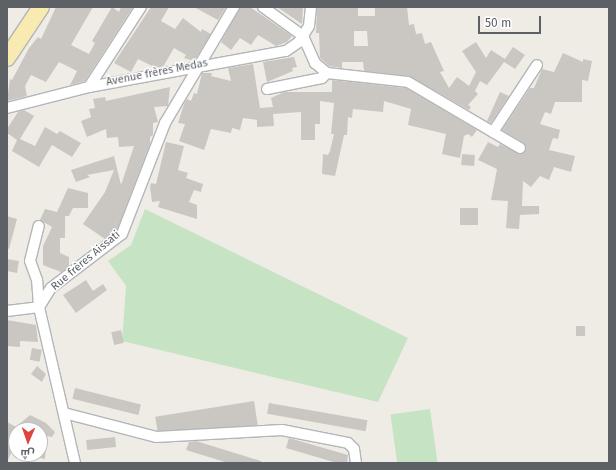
<!DOCTYPE html>
<html>
<head>
<meta charset="utf-8">
<style>
	body { margin:0 }
	#map { position:relative; width:616px; height:470px; overflow:hidden; background:#efece6; font-family:"Fira Sans",Cairo,sans-serif }
	div>[style] { position:absolute }
	[style*='--x'] { left:calc(var(--x)*1px); top:calc(var(--y)*1px); width:calc(var(--w)*1px); rotate:calc(var(--a)*1deg) }
	.green>* { inset:0; background:#c6e4c4; transform-origin:0 0 }
	.building>* { inset:0; background:#cac7c2; transform-origin:0 0 }
	.roads { filter:drop-shadow(1px 0 #b3b6b9) drop-shadow(-1px 0 #b3b6b9) drop-shadow(0 1px #b3b6b9) drop-shadow(0 -1px #b3b6b9) }
	.minor>* { height:10px; margin:-5px; padding:0 5px; transform-origin:5px; border-radius:5px; background:#fff }
	.primary>* { height:16px; margin:-8px; padding:0 8px; transform-origin:8px; border-radius:8px; background:#f9eab1 }
	span { translate:-50% -50%; white-space:nowrap; text-align:center; line-height:1.15; -webkit-text-stroke:3px #fff; paint-order:stroke }
	.street-label { font-size:11px; color:#5d6165 }
	.frame { position:absolute; inset:0; border:8px solid #5d6165; pointer-events:none }
	.north { position:absolute; left:8px; top:422px; width:40px; height:40px; box-sizing:border-box; background:#fff; border:1px solid #bec0c1; border-radius:50%; rotate:182deg; font-size:11px; font-weight:700; line-height:16px; text-align:center; color:#5d6165 }
	.north::after { content:''; display:block; margin:auto; width:14px; height:18px; background:#dc453f; clip-path:polygon(50% 0,100% 100%,50% 72%,0 100%) }
	.scale { position:absolute; left:478px; top:16px; width:63px; height:18px; box-sizing:border-box; border:2px solid #5d6165; border-top:0; padding-left:5px; font-size:12px; line-height:14px; white-space:nowrap; color:#5d6165; -webkit-text-stroke:3px #fff; paint-order:stroke }
</style>
</head>
<body>
<div id="map">
	<div class="green">
		<div style="clip-path:polygon(145px 209px,408px 338px,378px 402px,122px 341px,126px 286px,108px 261px,131px 245px)"></div>
		<div style="left:430px;top:409px;width:55px;height:40px;rotate:82deg"></div>
	</div>
	<div class="building">
		<div style="clip-path:polygon(56px 7px,93px 7px,71px 45px,89px 54px,95px 43px,92px 41px,112px 7px,119px 12px,121px 7px,133px 7px,85px 81px,70px 85px,77px 71px,59px 62px,46px 82px,31px 75px,25px 86px,27px 96px,7px 101px,10px 79px,12px 80px,29px 48px,38px 37px,41px 39px)"></div>
		<div style="clip-path:polygon(151px 7px,169px 7px,161px 21px,175px 29px,183px 18px,201px 32px,202px 29px,211px 34px,194px 61px,184px 58px,186px 55px,174px 48px,163px 67px,156px 68px,138px 59px,131px 72px,114px 63px)"></div>
		<div style="clip-path:polygon(194px 7px,226px 7px,218px 20px)"></div>
		<div style="clip-path:polygon(240px 7px,250px 7px,292px 36px,287px 42px,276px 46px,258px 35px,251px 45px,240px 38px,231px 50px,221px 42px)"></div>
		<div style="clip-path:polygon(277px 7px,303px 7px,302px 24px)"></div>
		<div style="clip-path:polygon(evenodd,317px 7px,358px 7px,358px 16px,375px 16px,375px 8px,407px 7px,409px 25px,414px 24px,416px 34px,422px 33px,425px 44px,431px 42px,444px 71px,440px 72px,449px 88px,457px 77px,469px 86px,476px 72px,462px 51px,476px 42px,486px 58px,491px 50px,505px 59px,513px 47px,525px 55px,515px 69px,504px 62px,487px 85px,480px 81px,475px 91px,478px 94px,468px 105px,471px 107px,469px 110px,409px 76px,364px 71px,363px 62px,342px 62px,342px 68px,329px 66px,320px 58px,319px 33px,316px 33px,317px 7px,354px 31px,367px 31px,368px 46px,354px 46px,354px 31px)"></div>
		<div style="clip-path:polygon(563px 53px,583px 62px,583px 59px,592px 61px,588px 81px,582px 80px,582px 102px,555px 102px,551px 114px,545px 112px,540px 124px,560px 130px,558px 139px,553px 138px,549px 150px,575px 156px,571px 172px,554px 167px,549px 180px,540px 176px,531px 187px,523px 181px,522px 206px,539px 206px,539px 214px,520px 215px,519px 229px,506px 228px,508px 201px,491px 200px,497px 169px,478px 160px,488px 142px,498px 147px,500px 144px,520px 154px,525px 152px,524px 143px,502px 130px,530px 88px,534px 88px,542px 69px,554px 72px)"></div>
		<div style="clip-path:polygon(294px 57px,297px 67px,292px 68px,293px 71px,267px 82px,263px 62px)"></div>
		<div style="clip-path:polygon(253px 64px,260px 108px,273px 107px,271px 98px,284px 92px,332px 92px,332px 80px,406px 88px,477px 130px,472px 137px,468px 134px,464px 136px,460px 158px,442px 154px,446px 134px,408px 125px,411px 109px,384px 101px,383px 112px,353px 109px,352px 118px,348px 117px,347px 135px,344px 135px,335px 176px,322px 174px,323px 154px,328px 155px,330px 151px,334px 134px,331px 134px,334px 103px,320px 101px,320px 124px,315px 124px,315px 140px,301px 140px,301px 112px,273px 114px,274px 126px,257px 127px,257px 120px,243px 118px,240px 130px,232px 128px,231px 133px,211px 129px,204px 150px,179px 141px,185px 124px,178px 123px,184px 104px,187px 99px,191px 101px,194px 93px,197px 94px,202px 73px,212px 73px,211px 76px,231px 81px,228px 68px)"></div>
		<div style="clip-path:polygon(170px 87px,168px 106px,154px 107px,158px 122px,153px 123px,153px 135px,150px 137px,150px 144px,117px 230px,105px 239px,83px 224px,105px 192px,114px 170px,87px 175px,90px 177px,76px 182px,71px 170px,114px 156px,121px 185px,134px 146px,119px 147px,118px 137px,107px 138px,106px 129px,87px 137px,81px 121px,91px 117px,89px 109px,95px 108px,93px 99px,105px 97px,106px 101px)"></div>
		<div style="clip-path:polygon(500px 92px,509px 96px,491px 123px,487px 121px)"></div>
		<div style="clip-path:polygon(24px 110px,34px 116px,20px 139px,35px 146px,45px 127px,57px 134px,60px 131px,81px 143px,72px 157px,52px 145px,39px 167px,12px 151px,17px 140px,7px 133px,7px 129px,18px 112px)"></div>
		<div style="clip-path:polygon(166px 142px,184px 146px,178px 170px,188px 173px,186px 178px,203px 184px,201px 192px,194px 190px,189px 202px,197px 205px,197px 219px,158px 207px,160px 201px,152px 202px,150px 187px,151px 183px,156px 184px)"></div>
		<div style="left:462px;top:154px;width:13px;height:11px;rotate:4deg"></div>
		<div style="clip-path:polygon(68px 188px,88px 193px,88px 208px,73px 208px,69px 216px,65px 216px,65px 238px,60px 238px,60px 253px,69px 257px,69px 266px,61px 272px,43px 265px,43px 246px,52px 227px,40px 220px,45px 209px,57px 212px)"></div>
		<div style="left:460px;top:208px;width:18px;height:17px"></div>
		<div style="clip-path:polygon(7px 216px,17px 219px,9px 249px,7px 248px)"></div>
		<div style="clip-path:polygon(7px 259px,19px 261px,17px 273px,7px 271px)"></div>
		<div style="clip-path:polygon(86px 280px,93px 291px,103px 284px,107px 290px,76px 313px,63px 295px)"></div>
		<div style="clip-path:polygon(7px 320px,36px 325px,38px 342px,20px 341px,20px 347px,7px 346px)"></div>
		<div style="left:576px;top:326px;width:9px;height:10px"></div>
		<div style="left:121px;top:330px;width:13px;height:10px;rotate:77deg"></div>
		<div style="left:32px;top:348px;width:10px;height:12px;rotate:11deg"></div>
		<div style="clip-path:polygon(37px 366px,46px 374px,42px 382px,31px 374px)"></div>
		<div style="left:75px;top:388px;width:68px;height:11px;rotate:14deg"></div>
		<div style="left:254px;top:401px;width:24px;height:100px;rotate:81deg"></div>
		<div style="left:269px;top:403px;width:100px;height:11px;rotate:10deg"></div>
		<div style="clip-path:polygon(30px 415px,46px 423px,55px 432px,52px 437px,47px 436px,45px 459px,40px 458px,40px 430px,16px 430px,16px 442px,7px 462px,7px 422px,16px 427px)"></div>
		<div style="left:115px;top:437px;width:10px;height:29px;rotate:84deg"></div>
		<div style="clip-path:polygon(289px 438px,348px 455px,347px 463px,337px 463px,286px 448px)"></div>
		<div style="clip-path:polygon(196px 441px,261px 461px,261px 463px,228px 463px,186px 450px,189px 442px)"></div>
	</div>
	<div class="roads">
		<div class="minor">
			<div style="--x:263;--y:7;--w:49;--a:35.9"></div>
			<div style="--x:303;--y:36;--w:30;--a:66"></div>
			<div style="--x:315;--y:63;--w:16;--a:40"></div>
			<div style="--x:327;--y:73;--w:81;--a:6.3"></div>
			<div style="--x:408;--y:82;--w:130;--a:30.5"></div>
			<div style="--x:89;--y:87;--w:95;--a:-57"></div>
			<div style="--x:267;--y:89;--w:56;--a:-11.3"></div>
			<div style="--x:322;--y:78;--w:7;--a:-45"></div>
			<div style="--x:7;--y:108;--w:85;--a:-14.4"></div>
			<div style="--x:89;--y:87;--w:200;--a:-10.4"></div>
			<div style="--x:286;--y:51;--w:16;--a:-35"></div>
			<div style="--x:299;--y:42;--w:19;--a:-58"></div>
			<div style="--x:309;--y:26;--w:19;--a:-84"></div>
			<div style="--x:493;--y:132;--w:80;--a:-56.7"></div>
			<div style="--x:7;--y:311;--w:32;--a:-7"></div>
			<div style="--x:39;--y:307;--w:27;--a:-94"></div>
			<div style="--x:37;--y:280;--w:20;--a:-110"></div>
			<div style="--x:30;--y:261;--w:36;--a:-76"></div>
			<div style="--x:64;--y:413;--w:95;--a:14.6"></div>
			<div style="--x:156;--y:437;--w:126;--a:-3.2"></div>
			<div style="--x:282;--y:430;--w:67;--a:11.1"></div>
			<div style="--x:348;--y:443;--w:8;--a:45"></div>
			<div style="--x:354;--y:449;--w:14;--a:82"></div>
			<div style="--x:75;--y:463;--w:160;--a:-103"></div>
			<div style="--x:39;--y:307;--w:22;--a:-58"></div>
			<div style="--x:51;--y:288;--w:89;--a:-37.3"></div>
			<div style="--x:122;--y:234;--w:119;--a:-68.8"></div>
			<div style="--x:165;--y:123;--w:135;--a:-59.3"></div>
		</div>
		<div class="primary">
			<div style="--x:7;--y:58;--w:61;--a:-56.3"></div>
		</div>
	</div>
	<div class="street-label">
		<span style="left:157px;top:73px;rotate:-11deg">Avenue frères Medas</span>
		<span style="left:86px;top:261px;rotate:-40deg">Rue frères Aissati</span>
	</div>
	<div class="frame"></div>
	<div class="north">ش</div>
	<div class="scale">50 m</div>
</div>
</body>
</html>
